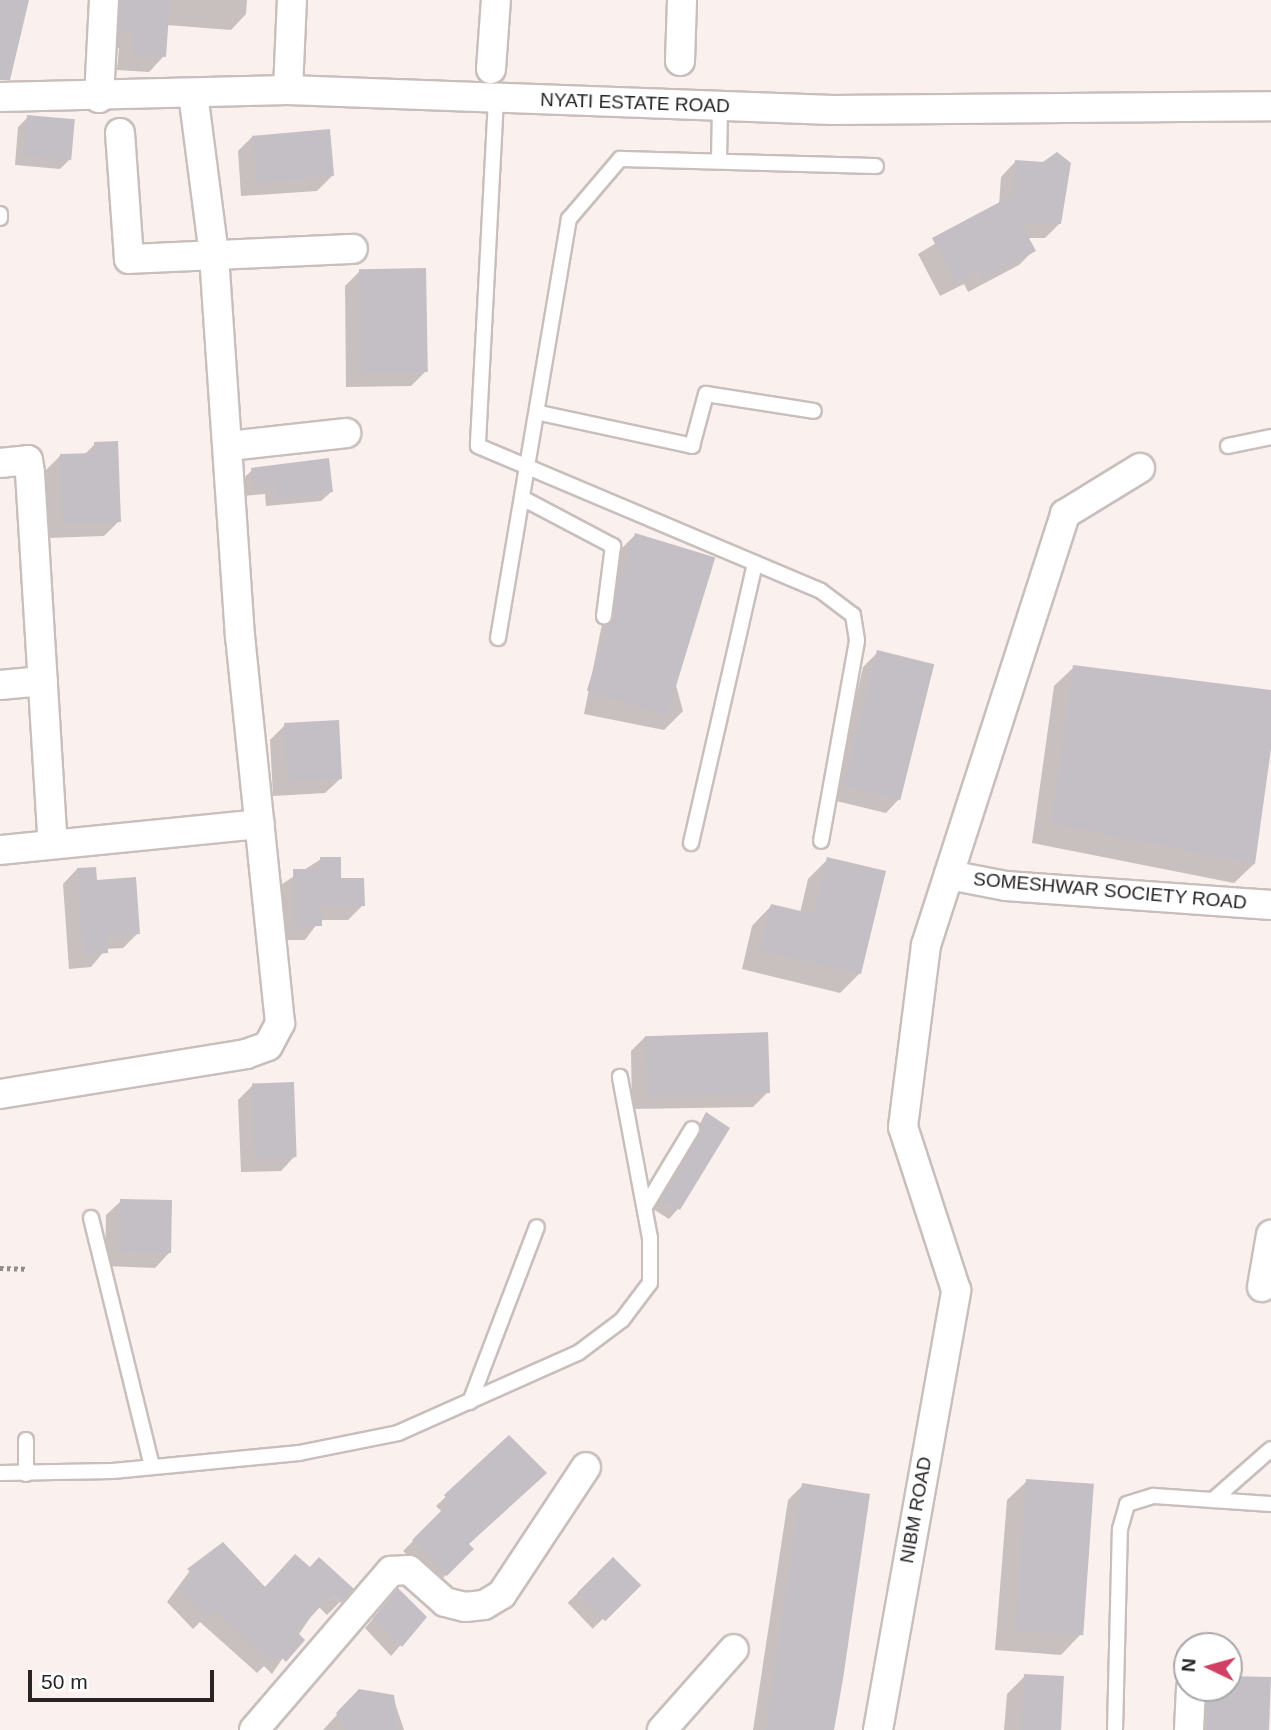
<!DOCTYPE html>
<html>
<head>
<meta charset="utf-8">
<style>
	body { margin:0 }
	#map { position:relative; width:1271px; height:1730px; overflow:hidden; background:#faf1ee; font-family:Arial,sans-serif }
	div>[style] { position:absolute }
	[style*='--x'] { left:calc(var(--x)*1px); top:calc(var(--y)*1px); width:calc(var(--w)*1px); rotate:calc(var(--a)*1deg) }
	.shadow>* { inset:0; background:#0003; transform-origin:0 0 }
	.building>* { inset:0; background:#c4bfc5; transform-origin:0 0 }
	.path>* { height:4.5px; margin-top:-2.25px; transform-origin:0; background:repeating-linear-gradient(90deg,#918b89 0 3.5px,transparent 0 7px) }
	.roads { filter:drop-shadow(2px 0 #c8bfbc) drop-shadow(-2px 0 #c8bfbc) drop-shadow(0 2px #c8bfbc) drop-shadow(0 -2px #c8bfbc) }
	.service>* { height:14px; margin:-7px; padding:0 7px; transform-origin:7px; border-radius:7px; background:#fff }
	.minor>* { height:28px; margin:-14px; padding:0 14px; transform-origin:14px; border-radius:14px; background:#fff }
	span { translate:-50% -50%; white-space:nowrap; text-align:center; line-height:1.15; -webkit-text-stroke:5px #fff; paint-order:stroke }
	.street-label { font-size:19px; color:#272423 }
	.north { position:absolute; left:1173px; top:1632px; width:70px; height:70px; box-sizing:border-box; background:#fff; border:2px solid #a9a7a7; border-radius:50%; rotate:275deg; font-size:19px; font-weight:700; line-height:28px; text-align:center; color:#272423 }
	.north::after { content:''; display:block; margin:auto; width:24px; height:32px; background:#cf4064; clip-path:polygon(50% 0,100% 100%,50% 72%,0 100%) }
	.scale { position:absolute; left:28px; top:1670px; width:186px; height:32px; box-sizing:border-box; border:4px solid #272423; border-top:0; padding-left:9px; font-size:21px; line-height:24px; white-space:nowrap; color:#272423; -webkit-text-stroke:5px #fff; paint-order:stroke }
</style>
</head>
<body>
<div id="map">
	<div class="shadow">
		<div style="clip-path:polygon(108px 0,247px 0,246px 14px,231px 30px,167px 25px,164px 56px,149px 72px,117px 70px,119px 48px,104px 47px)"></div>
		<div style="clip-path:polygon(28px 117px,70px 159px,60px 169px,15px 165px,18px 127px)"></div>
		<div style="clip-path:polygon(253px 136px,332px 176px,317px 191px,241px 196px,238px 151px)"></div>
		<div style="clip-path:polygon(1015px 162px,1069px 163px,1059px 224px,1045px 238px,1027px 238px,1033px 251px,1019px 265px,968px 292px,964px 284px,940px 296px,918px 254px,999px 205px,1001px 177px)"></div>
		<div style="clip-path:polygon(360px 271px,426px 371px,411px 386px,346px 387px,345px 286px)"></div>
		<div style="clip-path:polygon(95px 444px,119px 521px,104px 536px,48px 538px,46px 470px,60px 456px,84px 455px)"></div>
		<div style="clip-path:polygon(252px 470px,331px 492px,321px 501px,266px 506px,265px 494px,244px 496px,243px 479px)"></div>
		<div style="clip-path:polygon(635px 535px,683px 711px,664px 730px,584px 714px,616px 554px)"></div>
		<div style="clip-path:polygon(878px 652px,900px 798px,886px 813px,832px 800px,863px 667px)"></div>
		<div style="clip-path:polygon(1074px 667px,1271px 692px,1254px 864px,1234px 883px,1032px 843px,1054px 686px)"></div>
		<div style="clip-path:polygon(285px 725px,340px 779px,325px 793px,273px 796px,270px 740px)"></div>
		<div style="clip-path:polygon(321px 859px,363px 905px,348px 920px,320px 920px,305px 940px,280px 940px,279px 886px)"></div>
		<div style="clip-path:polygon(828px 859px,860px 973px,840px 993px,742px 969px,752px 926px,771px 906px,800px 913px,808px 879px)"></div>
		<div style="clip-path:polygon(77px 869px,138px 933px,123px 948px,106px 949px,91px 967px,69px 969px,63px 884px)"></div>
		<div style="clip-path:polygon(646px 1036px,768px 1092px,753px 1107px,632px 1109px,631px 1051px)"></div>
		<div style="clip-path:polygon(253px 1085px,295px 1156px,281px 1171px,241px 1172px,238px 1100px)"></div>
		<div style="clip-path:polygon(706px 1115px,678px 1209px,669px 1219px,653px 1209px)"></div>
		<div style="clip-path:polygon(121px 1201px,169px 1253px,155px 1268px,105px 1266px,106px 1215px)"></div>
		<div style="clip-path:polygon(509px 1437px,467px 1544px,472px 1549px,437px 1584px,403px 1551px,442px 1512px,436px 1506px)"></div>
		<div style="clip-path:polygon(1027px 1481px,1080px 1635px,1061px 1655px,995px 1650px,1007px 1500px)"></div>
		<div style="clip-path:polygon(803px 1485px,828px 1730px,753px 1730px,788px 1500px)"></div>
		<div style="clip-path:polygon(222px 1544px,264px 1588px,295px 1556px,340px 1602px,327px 1615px,318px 1606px,272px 1674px,264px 1666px,257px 1673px,200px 1622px,193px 1629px,167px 1602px,194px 1565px)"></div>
		<div style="left:613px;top:1559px;width:36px;height:63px;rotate:46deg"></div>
		<div style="clip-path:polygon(389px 1600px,425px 1617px,391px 1656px,365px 1628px)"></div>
		<div style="clip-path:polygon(1025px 1676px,1060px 1730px,1004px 1730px,1007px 1694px)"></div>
		<div style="clip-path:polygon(1229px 1677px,1267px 1730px,1188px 1730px,1189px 1688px,1229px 1688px)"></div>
		<div style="clip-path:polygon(359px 1691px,393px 1697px,404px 1730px,323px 1730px)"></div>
	</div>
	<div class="building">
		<div style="clip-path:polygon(0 0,29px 0,10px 80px,0 80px)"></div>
		<div style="clip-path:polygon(121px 0,170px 0,166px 57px,131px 55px,133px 33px,119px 32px)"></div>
		<div style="left:27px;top:115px;width:48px;height:41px;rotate:5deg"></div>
		<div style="left:330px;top:129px;width:47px;height:78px;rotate:85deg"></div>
		<div style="clip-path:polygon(1057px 152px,1071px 163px,1061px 224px,1021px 223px,1036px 251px,983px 279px,979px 270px,955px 283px,932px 238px,1013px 195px,1015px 160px,1043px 162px)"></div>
		<div style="left:426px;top:268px;width:104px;height:67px;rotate:89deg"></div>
		<div style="clip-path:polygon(118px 441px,121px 522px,62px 524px,60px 454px,94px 453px,94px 442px)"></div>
		<div style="clip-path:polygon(329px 458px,333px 492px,275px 498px,274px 485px,253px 487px,251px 468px)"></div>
		<div style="left:635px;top:533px;width:84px;height:165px;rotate:17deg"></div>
		<div style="left:877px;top:650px;width:59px;height:140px;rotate:14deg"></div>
		<div style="clip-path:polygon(1073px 665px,1271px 690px,1271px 749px,1255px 864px,1051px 823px)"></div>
		<div style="left:339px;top:720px;width:59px;height:55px;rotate:87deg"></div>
		<div style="clip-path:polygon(320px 857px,341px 857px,341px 878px,364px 878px,365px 906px,322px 906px,322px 926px,294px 926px,293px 869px,321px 869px)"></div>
		<div style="clip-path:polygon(827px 857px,886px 871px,861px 974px,760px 950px,771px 904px,813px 914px)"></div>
		<div style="clip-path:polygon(96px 867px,97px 880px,136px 877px,140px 934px,107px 936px,108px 953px,83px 955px,77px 868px)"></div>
		<div style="left:768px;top:1032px;width:61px;height:123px;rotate:88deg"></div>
		<div style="left:294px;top:1082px;width:75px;height:42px;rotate:88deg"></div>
		<div style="clip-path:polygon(706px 1112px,730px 1128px,680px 1210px,661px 1199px)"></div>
		<div style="left:120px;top:1199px;width:52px;height:53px;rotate:1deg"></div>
		<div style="clip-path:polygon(509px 1435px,547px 1473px,469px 1544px,474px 1549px,447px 1576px,412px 1540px,450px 1502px,444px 1495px)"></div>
		<div style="left:1026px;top:1479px;width:68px;height:152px;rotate:4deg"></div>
		<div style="clip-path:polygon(802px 1483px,870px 1494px,843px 1679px,834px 1730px,765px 1730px)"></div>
		<div style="clip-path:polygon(223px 1542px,265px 1587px,295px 1554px,310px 1567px,319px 1557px,354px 1589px,341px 1603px,332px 1594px,297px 1632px,305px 1640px,286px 1662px,278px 1654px,271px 1661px,214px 1610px,207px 1617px,179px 1588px,193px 1574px,187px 1569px)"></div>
		<div style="left:613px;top:1557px;width:40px;height:51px;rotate:45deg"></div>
		<div style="clip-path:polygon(398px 1588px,427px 1617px,402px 1647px,373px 1618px)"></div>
		<div style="left:1024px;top:1674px;width:40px;height:56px;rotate:3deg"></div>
		<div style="clip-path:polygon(1229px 1676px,1271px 1677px,1269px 1730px,1206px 1730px,1208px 1688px,1229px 1688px)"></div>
		<div style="clip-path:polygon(359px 1689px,394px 1695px,399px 1730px,346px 1730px,336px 1713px)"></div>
	</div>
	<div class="path">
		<div style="--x:0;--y:1268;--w:25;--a:2"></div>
	</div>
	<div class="roads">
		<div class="service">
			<div style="--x:496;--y:99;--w:347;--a:93"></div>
			<div style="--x:478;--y:446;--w:372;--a:22.9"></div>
			<div style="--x:821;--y:591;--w:40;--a:37"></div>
			<div style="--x:853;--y:615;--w:26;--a:81"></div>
			<div style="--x:857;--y:641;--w:203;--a:100.2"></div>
			<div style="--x:719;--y:160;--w:54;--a:-88.9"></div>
			<div style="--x:0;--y:214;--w:4;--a:90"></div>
			<div style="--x:540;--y:413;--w:156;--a:12.2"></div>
			<div style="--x:692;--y:446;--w:54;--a:-74.9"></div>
			<div style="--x:706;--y:394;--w:109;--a:8.9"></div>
			<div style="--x:1228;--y:446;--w:44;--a:-11.8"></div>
			<div style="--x:524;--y:499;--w:101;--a:27.8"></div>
			<div style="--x:613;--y:546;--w:71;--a:97.3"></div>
			<div style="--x:498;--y:638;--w:425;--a:-80.4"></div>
			<div style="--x:569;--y:219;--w:79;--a:-49.6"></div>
			<div style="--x:620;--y:159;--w:256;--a:1.6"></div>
			<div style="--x:691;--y:843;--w:287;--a:-77.1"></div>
			<div style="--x:645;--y:1207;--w:91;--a:-58.9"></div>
			<div style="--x:91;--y:1218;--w:256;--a:76.2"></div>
			<div style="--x:470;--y:1402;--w:187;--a:-69.1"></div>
			<div style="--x:0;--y:1473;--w:113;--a:-1"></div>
			<div style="--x:113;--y:1471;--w:187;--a:-5.5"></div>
			<div style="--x:299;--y:1453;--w:101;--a:-11.4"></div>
			<div style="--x:398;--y:1433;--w:197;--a:-24"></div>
			<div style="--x:578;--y:1353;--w:55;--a:-36.9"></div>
			<div style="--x:622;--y:1320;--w:46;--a:-52.9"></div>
			<div style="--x:650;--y:1283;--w:45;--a:-90"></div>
			<div style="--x:650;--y:1238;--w:164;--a:-100.6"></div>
			<div style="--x:26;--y:1474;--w:34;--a:-90"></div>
			<div style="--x:1213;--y:1500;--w:77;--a:-41.3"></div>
			<div style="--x:1115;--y:1730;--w:201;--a:-88.6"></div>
			<div style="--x:1120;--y:1529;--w:26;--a:-74"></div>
			<div style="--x:1127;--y:1504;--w:28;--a:-17"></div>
			<div style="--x:1154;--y:1496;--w:117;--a:3.9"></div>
		</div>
		<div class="minor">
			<div style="--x:680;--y:61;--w:61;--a:-88.1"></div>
			<div style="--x:491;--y:69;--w:69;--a:-85.9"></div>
			<div style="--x:288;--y:90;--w:90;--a:-87.5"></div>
			<div style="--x:0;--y:97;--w:288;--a:-1.4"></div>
			<div style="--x:288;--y:90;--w:545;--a:2.1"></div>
			<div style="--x:833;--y:110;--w:438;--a:-0.5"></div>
			<div style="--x:99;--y:98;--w:98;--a:-87.1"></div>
			<div style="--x:120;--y:133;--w:126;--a:85.9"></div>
			<div style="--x:129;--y:259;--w:224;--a:-2.6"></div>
			<div style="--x:229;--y:446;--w:118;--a:-6.3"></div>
			<div style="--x:0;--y:463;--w:28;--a:-6"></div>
			<div style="--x:28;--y:460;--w:13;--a:81"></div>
			<div style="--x:30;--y:473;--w:372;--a:86.5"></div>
			<div style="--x:0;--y:685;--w:43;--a:-5.3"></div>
			<div style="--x:0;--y:850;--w:261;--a:-5.7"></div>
			<div style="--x:949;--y:875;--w:58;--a:10.9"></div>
			<div style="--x:1006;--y:886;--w:266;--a:4.1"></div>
			<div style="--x:0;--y:1094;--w:249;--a:-9.2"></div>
			<div style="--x:246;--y:1054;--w:23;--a:-20"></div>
			<div style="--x:268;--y:1046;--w:26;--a:-62"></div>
			<div style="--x:280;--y:1023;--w:388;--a:-95.9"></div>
			<div style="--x:240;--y:637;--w:383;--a:-93.9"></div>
			<div style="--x:214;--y:255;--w:162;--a:-97.4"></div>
			<div style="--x:1262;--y:1287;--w:53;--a:-80.2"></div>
			<div style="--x:254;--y:1730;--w:210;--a:-49.3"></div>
			<div style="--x:391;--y:1571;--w:18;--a:-3"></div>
			<div style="--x:409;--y:1570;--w:48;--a:41.6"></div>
			<div style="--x:445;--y:1602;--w:21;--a:14"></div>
			<div style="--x:465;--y:1607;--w:19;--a:-6"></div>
			<div style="--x:484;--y:1605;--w:21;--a:-31"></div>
			<div style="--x:502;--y:1594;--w:152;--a:-56.5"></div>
			<div style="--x:662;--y:1730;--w:108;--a:-48.4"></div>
			<div style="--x:878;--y:1730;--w:447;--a:-79.9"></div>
			<div style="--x:956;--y:1290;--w:171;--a:-108"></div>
			<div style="--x:903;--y:1127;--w:183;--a:-82.8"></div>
			<div style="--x:926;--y:945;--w:453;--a:-72.1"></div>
			<div style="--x:1065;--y:514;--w:88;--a:-31.5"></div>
			<div style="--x:1189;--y:1730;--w:42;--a:-87.3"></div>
		</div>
	</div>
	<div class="street-label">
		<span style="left:635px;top:103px;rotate:2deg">NYATI ESTATE ROAD</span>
		<span style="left:1110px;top:891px;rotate:5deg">SOMESHWAR SOCIETY ROAD</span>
		<span style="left:916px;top:1510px;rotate:-80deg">NIBM ROAD</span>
	</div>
	<div class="north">N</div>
	<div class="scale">50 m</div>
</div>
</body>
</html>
